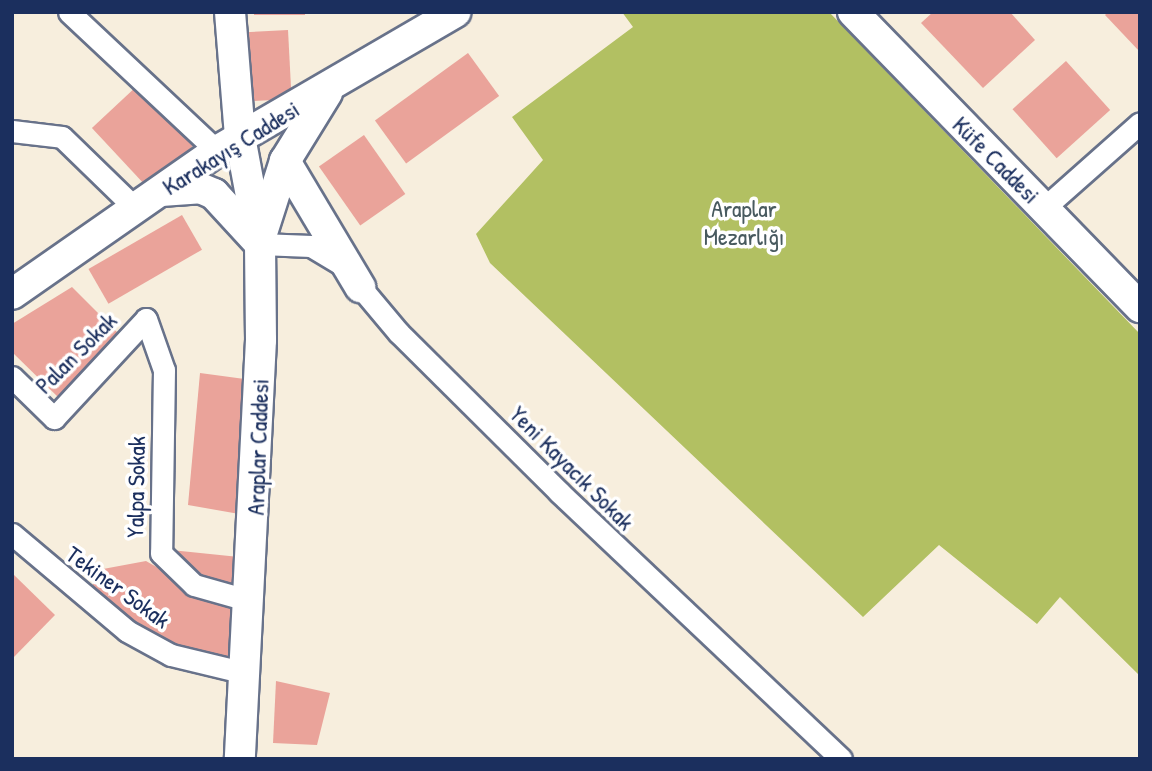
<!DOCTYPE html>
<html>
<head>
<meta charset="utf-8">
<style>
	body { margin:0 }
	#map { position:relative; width:1152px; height:771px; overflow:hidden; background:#f7eedd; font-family:"Patrick Hand",sans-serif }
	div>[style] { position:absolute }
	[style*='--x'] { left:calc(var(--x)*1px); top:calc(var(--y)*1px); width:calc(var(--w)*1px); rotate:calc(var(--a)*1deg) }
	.green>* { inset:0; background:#b2c062 }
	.building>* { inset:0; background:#eaa39a; transform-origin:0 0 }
	.roads { filter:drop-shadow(2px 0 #68728a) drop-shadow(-2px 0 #68728a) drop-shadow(0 2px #68728a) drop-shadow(0 -2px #68728a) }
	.street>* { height:21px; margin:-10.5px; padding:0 10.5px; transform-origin:10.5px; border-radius:10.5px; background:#fff }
	.secondary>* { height:30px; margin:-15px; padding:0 15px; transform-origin:15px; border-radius:15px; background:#fff }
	span { translate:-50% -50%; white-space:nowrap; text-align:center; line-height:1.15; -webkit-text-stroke:7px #fff; paint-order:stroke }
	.street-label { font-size:24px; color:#1b2f5e }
	.park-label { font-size:24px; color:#485a5f }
	.frame { position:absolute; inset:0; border:14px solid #1b2f5e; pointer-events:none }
</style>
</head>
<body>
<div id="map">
	<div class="green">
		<div style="clip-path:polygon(622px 12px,829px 12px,1140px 334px,1140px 676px,1060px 597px,1037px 624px,939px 545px,863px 617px,490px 263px,476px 234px,543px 160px,512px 117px,633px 27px)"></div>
	</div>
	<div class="building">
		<div style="left:254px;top:12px;width:51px;height:3px"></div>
		<div style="clip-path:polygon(933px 12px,1010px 12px,1035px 40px,983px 88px,921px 23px)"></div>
		<div style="clip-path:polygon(1108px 12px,1140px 12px,1140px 52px,1105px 15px)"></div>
		<div style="left:288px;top:30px;width:69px;height:43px;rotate:87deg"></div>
		<div style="left:468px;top:53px;width:53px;height:115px;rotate:54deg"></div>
		<div style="left:1066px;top:61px;width:66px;height:72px;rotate:48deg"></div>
		<div style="left:138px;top:85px;width:82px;height:63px;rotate:47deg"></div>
		<div style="left:364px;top:135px;width:72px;height:55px;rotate:55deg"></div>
		<div style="left:182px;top:215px;width:40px;height:108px;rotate:60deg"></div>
		<div style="clip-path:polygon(72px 287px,121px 336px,61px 400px,12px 352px,12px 324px)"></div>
		<div style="clip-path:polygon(200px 373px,252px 380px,245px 515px,188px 505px)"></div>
		<div style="clip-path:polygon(171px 550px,239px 557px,238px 587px,198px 579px)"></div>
		<div style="clip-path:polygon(146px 561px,234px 611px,230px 662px,175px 649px,88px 592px,103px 569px)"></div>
		<div style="clip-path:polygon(12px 573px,55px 615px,12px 659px)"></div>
		<div style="clip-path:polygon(276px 681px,330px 693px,317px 745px,273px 743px)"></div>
	</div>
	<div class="roads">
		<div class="street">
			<div style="--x:69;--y:12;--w:203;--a:43.2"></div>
			<div style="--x:12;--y:131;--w:50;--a:6.8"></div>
			<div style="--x:62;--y:137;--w:103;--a:44.2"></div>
			<div style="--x:1044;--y:208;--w:128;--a:-41.5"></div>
			<div style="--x:260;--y:244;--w:51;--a:2.2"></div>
			<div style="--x:311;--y:246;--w:35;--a:31"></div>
			<div style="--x:341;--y:264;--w:90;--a:50"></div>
			<div style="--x:399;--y:333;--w:226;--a:44.8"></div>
			<div style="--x:559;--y:492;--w:388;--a:43.4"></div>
			<div style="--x:12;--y:377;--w:59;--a:44.3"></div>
			<div style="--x:54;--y:418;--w:135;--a:-47.1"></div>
			<div style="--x:146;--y:319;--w:54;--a:70.6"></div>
			<div style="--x:164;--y:370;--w:183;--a:90.9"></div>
			<div style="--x:161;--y:553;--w:46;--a:44.1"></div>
			<div style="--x:194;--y:585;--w:59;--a:15.7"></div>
			<div style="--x:12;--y:534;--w:150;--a:40.1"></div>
			<div style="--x:127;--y:631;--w:50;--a:28.6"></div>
			<div style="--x:171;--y:655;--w:77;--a:13.5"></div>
		</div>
		<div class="secondary">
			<div style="--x:230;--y:12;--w:125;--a:85.4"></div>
			<div style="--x:240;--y:137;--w:109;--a:79.4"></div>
			<div style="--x:260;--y:244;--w:96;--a:89.4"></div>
			<div style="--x:261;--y:340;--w:420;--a:92.9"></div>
			<div style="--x:853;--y:12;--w:412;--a:45.8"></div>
			<div style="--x:285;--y:161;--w:147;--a:59.2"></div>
			<div style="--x:161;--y:191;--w:39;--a:-4"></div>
			<div style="--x:200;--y:188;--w:15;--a:23"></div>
			<div style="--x:214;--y:194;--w:64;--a:47.5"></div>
			<div style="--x:262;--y:233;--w:76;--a:-72.3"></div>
			<div style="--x:285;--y:161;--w:80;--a:-58.3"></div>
			<div style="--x:12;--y:294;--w:250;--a:-34.9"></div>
			<div style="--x:217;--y:151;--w:276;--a:-30.2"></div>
		</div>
	</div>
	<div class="street-label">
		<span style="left:231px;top:148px;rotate:-32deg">Karakayış Caddesi</span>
		<span style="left:996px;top:160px;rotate:45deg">Küfe Caddesi</span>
		<span style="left:76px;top:353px;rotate:-45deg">Palan Sokak</span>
		<span style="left:258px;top:447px;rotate:-88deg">Araplar Caddesi</span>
		<span style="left:572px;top:468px;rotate:45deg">Yeni Kayacık Sokak</span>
		<span style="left:136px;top:487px;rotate:-89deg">Yalpa Sokak</span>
		<span style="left:118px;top:587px;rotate:36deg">Tekiner Sokak</span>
	</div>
	<div class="park-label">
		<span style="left:744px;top:223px">Araplar<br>Mezarlığı</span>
	</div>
	<div class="frame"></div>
</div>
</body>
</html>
